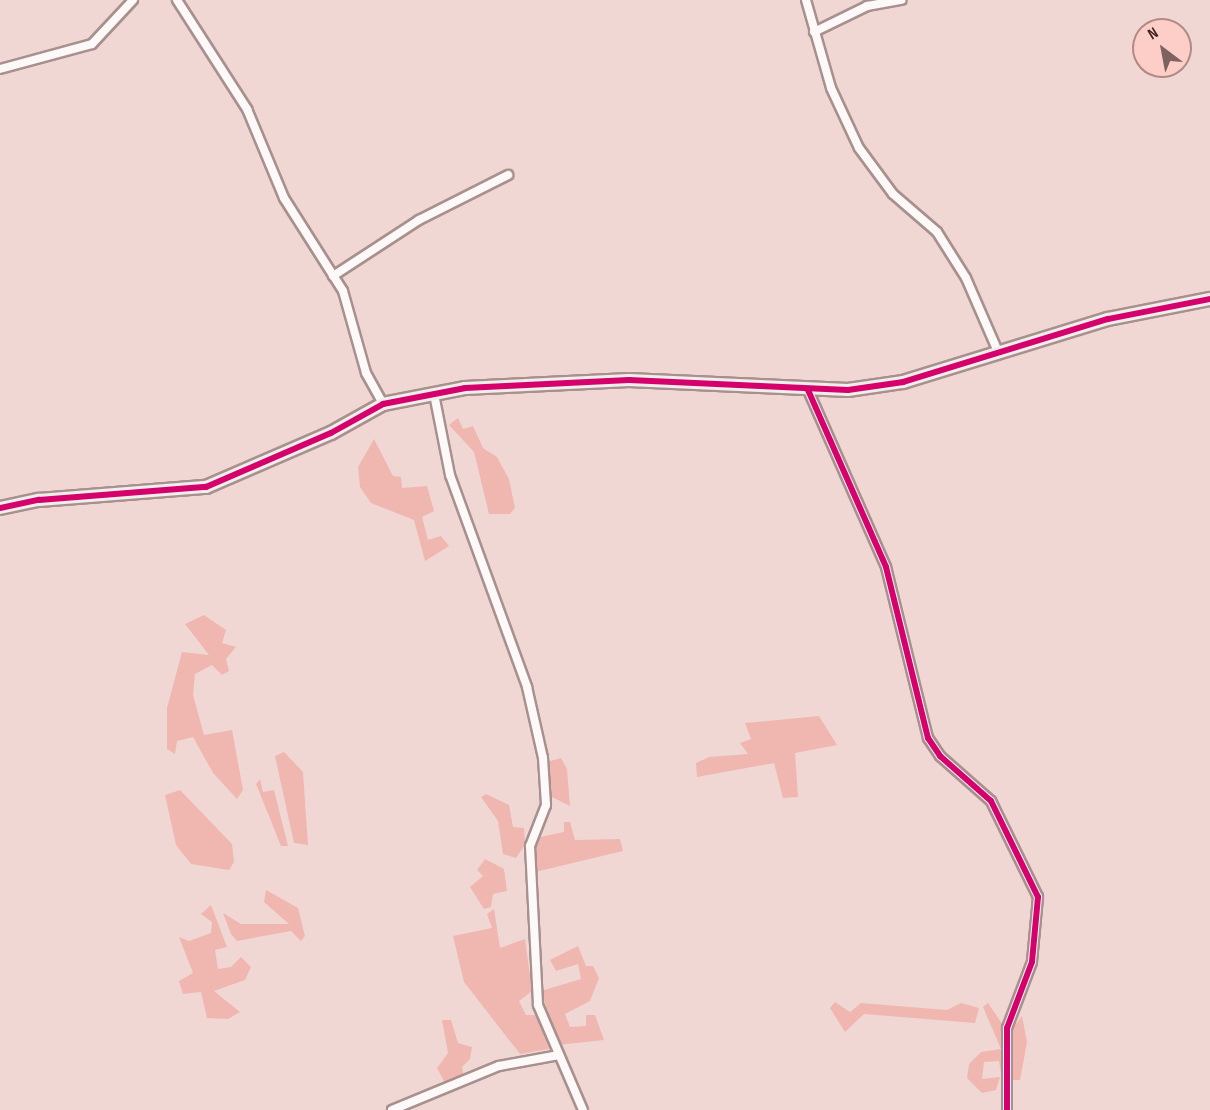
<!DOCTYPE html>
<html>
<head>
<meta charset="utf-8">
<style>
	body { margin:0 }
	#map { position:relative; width:1210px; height:1110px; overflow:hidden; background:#f0d7d4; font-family:"Sofia Sans Condensed",sans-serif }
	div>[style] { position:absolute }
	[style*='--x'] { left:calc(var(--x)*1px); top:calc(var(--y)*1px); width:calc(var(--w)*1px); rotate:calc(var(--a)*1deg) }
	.green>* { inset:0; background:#f0b7b0 }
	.roads { filter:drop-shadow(2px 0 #a8908e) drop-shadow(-2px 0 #a8908e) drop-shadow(0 2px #a8908e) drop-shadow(0 -2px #a8908e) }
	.street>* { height:8px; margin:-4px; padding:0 4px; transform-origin:4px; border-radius:4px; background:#fdf9f9 }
	.secondary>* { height:12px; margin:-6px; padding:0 6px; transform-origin:6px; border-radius:6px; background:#efeeeb }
	.cycleway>* { height:6px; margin:-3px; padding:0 3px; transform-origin:3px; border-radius:3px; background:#d6006c }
	span { translate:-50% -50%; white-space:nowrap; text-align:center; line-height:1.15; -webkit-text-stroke:4.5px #fdcdc7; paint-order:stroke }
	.north { position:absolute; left:1132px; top:18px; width:60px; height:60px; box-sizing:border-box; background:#fdcdc7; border:2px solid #b28984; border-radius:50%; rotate:328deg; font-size:16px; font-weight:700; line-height:24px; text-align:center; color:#412320 }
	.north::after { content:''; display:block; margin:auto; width:21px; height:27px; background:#7e625f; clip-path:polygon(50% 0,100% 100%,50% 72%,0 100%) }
</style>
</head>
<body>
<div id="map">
	<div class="green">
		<div style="clip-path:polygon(458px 418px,463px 429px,473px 426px,483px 448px,497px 457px,509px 479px,515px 508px,510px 514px,489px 514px,474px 452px,449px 425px)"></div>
		<div style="clip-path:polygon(374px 439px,393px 476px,401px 477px,402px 488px,427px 486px,434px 511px,422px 517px,428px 540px,441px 536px,449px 546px,425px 561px,414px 520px,371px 503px,360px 487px,358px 467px)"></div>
		<div style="clip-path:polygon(204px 615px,226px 630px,222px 643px,236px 647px,226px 659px,229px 671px,222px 675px,212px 665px,195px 674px,193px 695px,204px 735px,232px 730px,243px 790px,237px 799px,213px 773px,193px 737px,177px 741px,175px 754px,167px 749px,167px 708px,182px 652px,209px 655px,185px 624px)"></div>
		<div style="clip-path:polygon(819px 716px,837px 745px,795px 753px,798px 797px,783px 798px,774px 763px,697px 777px,696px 763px,709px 757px,748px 754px,740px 743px,751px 739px,745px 723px)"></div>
		<div style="clip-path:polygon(284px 752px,303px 772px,308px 845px,294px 843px,275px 756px)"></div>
		<div style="clip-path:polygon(561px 758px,567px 769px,570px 806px,548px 795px,547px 762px)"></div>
		<div style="clip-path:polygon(260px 779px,263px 792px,274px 790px,288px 846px,281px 846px,256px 784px)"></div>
		<div style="clip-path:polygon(180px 790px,232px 844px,234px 862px,229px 870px,191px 864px,176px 845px,165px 795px)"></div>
		<div style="clip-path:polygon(486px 794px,509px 805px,513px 827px,524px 828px,525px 845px,516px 858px,503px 854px,498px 821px,481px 797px)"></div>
		<div style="clip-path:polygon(564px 822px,570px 822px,575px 840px,620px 839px,623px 851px,535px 872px,535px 838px,564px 832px)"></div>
		<div style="clip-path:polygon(485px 859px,504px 869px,507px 891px,493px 894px,491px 907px,484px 909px,470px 887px,483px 876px,477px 870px)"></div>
		<div style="clip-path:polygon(266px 890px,298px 908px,305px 936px,301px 941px,291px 931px,237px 941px,231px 934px,223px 913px,241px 924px,289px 924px,264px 902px)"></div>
		<div style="clip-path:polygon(211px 905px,227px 947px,215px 950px,218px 969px,231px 967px,241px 957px,251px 967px,245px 980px,214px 991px,240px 1012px,228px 1019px,207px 1018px,201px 992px,183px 994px,179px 981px,193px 973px,179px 937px,189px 941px,211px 933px,212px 922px,201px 914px)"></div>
		<div style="clip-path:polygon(494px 909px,500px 948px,525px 939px,532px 991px,519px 1001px,526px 1015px,537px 1015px,549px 1049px,520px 1054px,464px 982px,453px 936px,492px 928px,487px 914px)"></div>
		<div style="clip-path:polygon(578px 946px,586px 966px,593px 966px,599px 978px,590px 1001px,565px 1014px,570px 1027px,586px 1026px,586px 1015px,595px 1015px,604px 1040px,558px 1045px,541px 991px,581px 979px,578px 964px,556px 971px,550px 960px)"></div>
		<div style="clip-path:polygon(835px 1002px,850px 1012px,861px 1003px,947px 1010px,961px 1003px,979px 1008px,975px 1023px,864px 1014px,845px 1032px,830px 1008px)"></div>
		<div style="clip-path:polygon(988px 1003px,1003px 1025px,1005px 1070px,1001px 1073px,999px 1061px,984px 1062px,982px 1079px,1000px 1077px,996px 1090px,982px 1093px,967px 1078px,969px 1064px,981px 1052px,1001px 1049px,983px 1007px)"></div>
		<div style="clip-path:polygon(1022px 1016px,1027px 1042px,1020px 1080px,1012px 1080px,1013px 1028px)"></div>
		<div style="clip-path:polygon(442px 1020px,451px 1020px,458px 1043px,472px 1047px,470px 1059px,462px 1067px,464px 1077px,445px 1083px,437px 1068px,448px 1053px)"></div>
	</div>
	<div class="roads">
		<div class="street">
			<div style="--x:177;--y:0;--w:130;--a:57.3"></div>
			<div style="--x:247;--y:109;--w:96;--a:67.4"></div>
			<div style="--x:284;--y:198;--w:110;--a:57.6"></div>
			<div style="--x:343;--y:291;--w:85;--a:74.3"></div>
			<div style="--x:366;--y:373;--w:35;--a:61"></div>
			<div style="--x:806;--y:0;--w:91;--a:74.1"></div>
			<div style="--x:831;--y:88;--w:66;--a:65"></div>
			<div style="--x:859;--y:148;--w:57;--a:53.5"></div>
			<div style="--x:893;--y:194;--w:58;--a:40.8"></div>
			<div style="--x:937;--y:232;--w:54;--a:57.8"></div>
			<div style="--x:966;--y:278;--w:83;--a:66.5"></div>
			<div style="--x:814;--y:32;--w:59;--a:-26.1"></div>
			<div style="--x:867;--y:6;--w:35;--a:-10"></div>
			<div style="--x:0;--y:69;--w:95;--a:-15.2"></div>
			<div style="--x:92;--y:44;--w:60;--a:-47"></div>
			<div style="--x:333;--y:276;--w:103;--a:-33.1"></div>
			<div style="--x:419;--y:220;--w:100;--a:-26.8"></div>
			<div style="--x:808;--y:390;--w:193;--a:66.2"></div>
			<div style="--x:886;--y:567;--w:176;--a:76.2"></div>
			<div style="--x:928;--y:738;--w:22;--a:56"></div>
			<div style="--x:940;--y:756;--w:68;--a:41.4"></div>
			<div style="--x:991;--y:801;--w:107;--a:63.9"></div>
			<div style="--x:1038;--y:897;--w:65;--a:95.3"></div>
			<div style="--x:1032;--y:962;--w:71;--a:110.7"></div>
			<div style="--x:1007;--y:1028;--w:82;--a:90"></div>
			<div style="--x:434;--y:394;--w:83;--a:78.8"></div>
			<div style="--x:450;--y:475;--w:226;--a:70"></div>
			<div style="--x:527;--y:687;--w:73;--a:77.3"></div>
			<div style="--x:543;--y:758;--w:47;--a:86.3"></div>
			<div style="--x:546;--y:805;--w:44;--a:111.3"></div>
			<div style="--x:530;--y:846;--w:159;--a:87.1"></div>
			<div style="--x:538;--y:1005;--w:114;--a:66.8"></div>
			<div style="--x:392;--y:1110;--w:116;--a:-22.4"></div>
			<div style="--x:499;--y:1066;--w:61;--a:-10.4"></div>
		</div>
		<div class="secondary">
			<div style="--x:0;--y:508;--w:40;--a:-12"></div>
			<div style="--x:39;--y:500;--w:168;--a:-4.5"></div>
			<div style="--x:206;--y:487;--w:136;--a:-23.4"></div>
			<div style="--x:331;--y:433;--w:60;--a:-29.1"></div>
			<div style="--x:383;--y:404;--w:84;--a:-11"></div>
			<div style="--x:465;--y:388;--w:164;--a:-2.8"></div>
			<div style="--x:629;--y:380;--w:219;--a:2.6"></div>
			<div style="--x:848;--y:390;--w:56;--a:-8.3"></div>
			<div style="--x:903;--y:382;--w:214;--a:-17.1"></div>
			<div style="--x:1108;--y:319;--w:104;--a:-11.1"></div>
		</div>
	</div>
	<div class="cycleway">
		<div style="--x:808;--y:390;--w:193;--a:66.2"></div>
		<div style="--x:886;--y:567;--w:176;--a:76.2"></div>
		<div style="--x:928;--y:738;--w:22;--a:56"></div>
		<div style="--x:940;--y:756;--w:68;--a:41.4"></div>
		<div style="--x:991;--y:801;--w:107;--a:63.9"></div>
		<div style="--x:1038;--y:897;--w:65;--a:95.3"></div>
		<div style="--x:1032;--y:962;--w:71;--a:110.7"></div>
		<div style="--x:1007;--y:1028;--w:82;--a:90"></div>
		<div style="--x:0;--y:508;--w:40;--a:-12"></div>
		<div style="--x:39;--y:500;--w:168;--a:-4.5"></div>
		<div style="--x:206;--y:487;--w:136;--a:-23.4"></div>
		<div style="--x:331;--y:433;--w:60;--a:-29.1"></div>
		<div style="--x:383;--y:404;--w:84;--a:-11"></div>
		<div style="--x:465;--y:388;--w:164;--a:-2.8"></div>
		<div style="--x:629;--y:380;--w:219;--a:2.6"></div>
		<div style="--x:848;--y:390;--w:56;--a:-8.3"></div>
		<div style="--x:903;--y:382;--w:214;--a:-17.1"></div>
		<div style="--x:1108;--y:319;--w:104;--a:-11.1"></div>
	</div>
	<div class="north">N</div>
</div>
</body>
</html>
